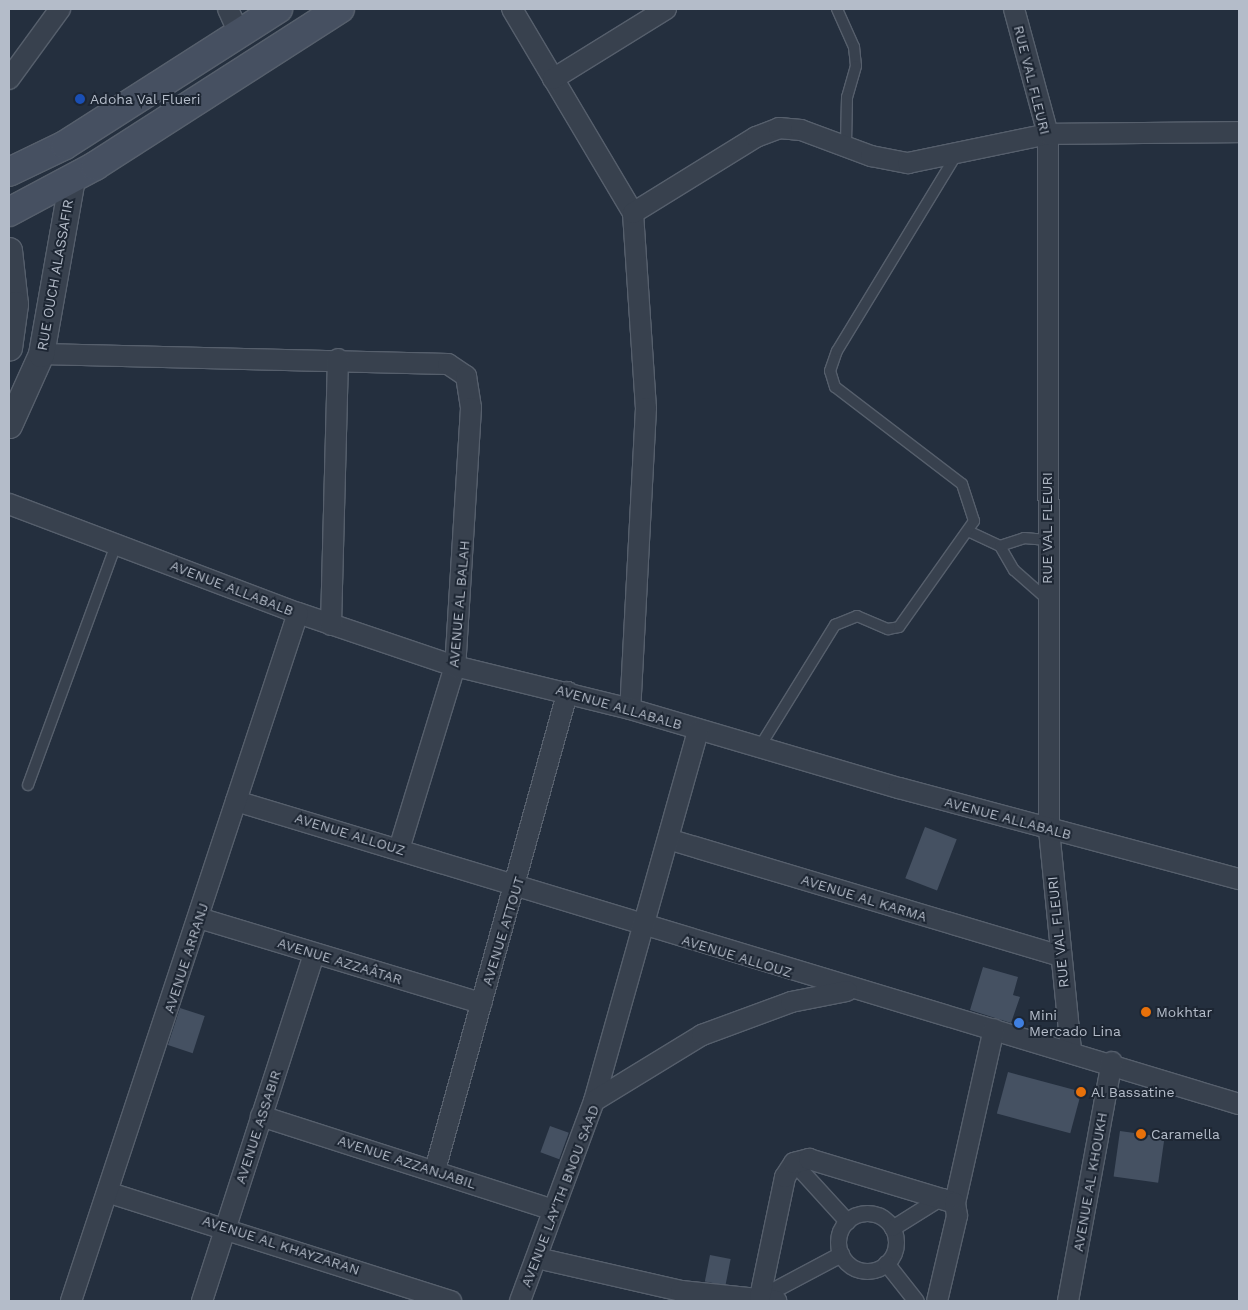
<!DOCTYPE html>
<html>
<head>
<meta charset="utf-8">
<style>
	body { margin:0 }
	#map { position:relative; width:1248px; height:1310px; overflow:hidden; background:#242f3e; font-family:"Work Sans",sans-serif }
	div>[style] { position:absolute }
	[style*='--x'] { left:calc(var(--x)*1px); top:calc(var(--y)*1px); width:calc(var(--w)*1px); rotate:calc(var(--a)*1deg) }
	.building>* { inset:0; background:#455162; transform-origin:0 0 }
	.roads { filter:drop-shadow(1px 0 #565f6c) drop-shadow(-1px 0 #565f6c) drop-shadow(0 1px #565f6c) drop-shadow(0 -1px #565f6c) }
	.service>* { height:10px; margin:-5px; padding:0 5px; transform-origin:5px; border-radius:5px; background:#38414e }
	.pedestrian>* { height:15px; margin:-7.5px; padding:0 7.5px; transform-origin:7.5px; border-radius:7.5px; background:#38414e }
	.pedestrian>.ring { margin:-7.5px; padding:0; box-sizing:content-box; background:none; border:15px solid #38414e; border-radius:50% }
	.minor>* { height:20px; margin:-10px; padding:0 10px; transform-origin:10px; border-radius:10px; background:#38414e }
	.tertiary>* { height:25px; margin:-12.5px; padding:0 12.5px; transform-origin:12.5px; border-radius:12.5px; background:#38414e }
	.secondary>* { height:28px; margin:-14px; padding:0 14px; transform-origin:14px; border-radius:14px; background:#465061 }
	.dots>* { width:14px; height:14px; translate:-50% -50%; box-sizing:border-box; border:2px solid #1d2633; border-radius:50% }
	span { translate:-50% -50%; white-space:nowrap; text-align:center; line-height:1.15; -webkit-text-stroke:4px #1d2633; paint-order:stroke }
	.street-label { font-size:14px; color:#b4bcc9 }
	.poi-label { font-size:14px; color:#b4bcc9 }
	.left { translate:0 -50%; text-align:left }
	.frame { position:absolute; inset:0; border:10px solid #b4bcc9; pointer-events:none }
</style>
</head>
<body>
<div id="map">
	<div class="building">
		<div style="left:925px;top:827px;width:34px;height:55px;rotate:21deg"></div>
		<div style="clip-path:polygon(983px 967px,1018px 977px,1013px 995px,1020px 997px,1011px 1023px,970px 1010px)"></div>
		<div style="left:180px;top:1008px;width:26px;height:39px;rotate:18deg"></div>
		<div style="left:1008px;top:1072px;width:76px;height:43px;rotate:15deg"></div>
		<div style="left:550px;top:1126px;width:20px;height:28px;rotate:20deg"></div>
		<div style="left:1120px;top:1131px;width:45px;height:46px;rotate:8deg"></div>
		<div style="left:710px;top:1255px;width:21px;height:27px;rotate:11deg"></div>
	</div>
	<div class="roads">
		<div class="service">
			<div style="--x:837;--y:9;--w:42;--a:65.9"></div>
			<div style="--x:854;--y:47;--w:19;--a:84"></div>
			<div style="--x:856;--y:66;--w:32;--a:106"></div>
			<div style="--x:847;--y:97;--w:48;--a:91.2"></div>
			<div style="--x:970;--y:532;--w:33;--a:25"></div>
			<div style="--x:1000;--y:546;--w:28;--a:60"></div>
			<div style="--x:1014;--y:570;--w:45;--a:41.4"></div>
			<div style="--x:1000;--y:546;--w:25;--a:-18"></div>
			<div style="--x:1024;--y:538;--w:23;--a:5"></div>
			<div style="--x:759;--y:748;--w:145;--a:-58.3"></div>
			<div style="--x:835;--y:625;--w:24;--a:-22"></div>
			<div style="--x:857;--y:616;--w:34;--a:23"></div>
			<div style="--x:888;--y:629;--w:11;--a:-10"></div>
			<div style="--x:899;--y:627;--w:130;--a:-54.7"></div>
			<div style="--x:974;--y:521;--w:39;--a:-108"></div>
			<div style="--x:962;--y:484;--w:160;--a:-142.6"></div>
			<div style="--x:835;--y:387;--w:17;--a:-107"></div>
			<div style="--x:830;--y:371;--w:21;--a:-71"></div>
			<div style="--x:837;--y:351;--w:231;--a:-58.7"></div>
			<div style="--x:28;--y:785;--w:257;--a:-69.9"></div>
		</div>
		<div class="pedestrian">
			<div style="--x:794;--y:1163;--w:79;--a:47.6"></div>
			<div class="ring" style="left:838px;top:1213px;width:43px;height:43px"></div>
			<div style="--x:892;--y:1228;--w:60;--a:-32.1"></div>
			<div style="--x:886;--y:1263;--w:48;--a:51.7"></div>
			<div style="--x:760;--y:1297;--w:92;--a:-28"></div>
		</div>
		<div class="minor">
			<div style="--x:228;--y:9;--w:27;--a:66"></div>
			<div style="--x:512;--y:9;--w:237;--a:59.3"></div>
			<div style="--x:633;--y:213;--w:195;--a:86.2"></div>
			<div style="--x:646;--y:408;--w:301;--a:93"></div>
			<div style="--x:1014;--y:9;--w:130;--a:74.8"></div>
			<div style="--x:1048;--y:134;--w:696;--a:89.92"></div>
			<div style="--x:1049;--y:830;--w:221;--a:84.3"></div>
			<div style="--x:9;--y:79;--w:87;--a:-53.9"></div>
			<div style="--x:553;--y:79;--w:133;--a:-31.8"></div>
			<div style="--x:633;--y:213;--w:145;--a:-31.7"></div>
			<div style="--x:756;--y:137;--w:25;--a:-21"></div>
			<div style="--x:779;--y:128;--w:22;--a:5"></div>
			<div style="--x:801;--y:130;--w:75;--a:20.4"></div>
			<div style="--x:871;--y:156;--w:38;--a:11"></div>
			<div style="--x:908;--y:163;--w:143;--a:-11.7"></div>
			<div style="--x:1048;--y:134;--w:191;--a:-0.6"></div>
			<div style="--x:41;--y:354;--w:407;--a:1.4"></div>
			<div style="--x:448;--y:364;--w:22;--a:34"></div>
			<div style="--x:466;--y:376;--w:32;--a:81"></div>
			<div style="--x:471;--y:408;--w:258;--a:93.5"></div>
			<div style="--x:455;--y:666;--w:191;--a:107"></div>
			<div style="--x:9;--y:504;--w:309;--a:20.7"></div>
			<div style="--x:298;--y:613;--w:166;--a:18.7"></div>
			<div style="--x:455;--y:666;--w:180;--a:13.8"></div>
			<div style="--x:630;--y:709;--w:280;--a:16.4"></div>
			<div style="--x:899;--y:788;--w:352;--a:15"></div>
			<div style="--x:331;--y:625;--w:266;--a:-88.5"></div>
			<div style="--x:236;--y:801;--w:1048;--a:16.81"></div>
			<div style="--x:668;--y:839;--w:410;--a:16.6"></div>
			<div style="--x:199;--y:918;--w:295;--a:16.8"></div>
			<div style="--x:594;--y:1101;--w:385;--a:-74.3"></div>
			<div style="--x:261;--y:1116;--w:307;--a:17.8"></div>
			<div style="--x:435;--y:1170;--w:496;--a:-74.5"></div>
			<div style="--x:110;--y:1193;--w:358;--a:17.6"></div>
			<div style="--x:955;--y:1203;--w:178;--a:-77.4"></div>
			<div style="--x:537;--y:1258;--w:148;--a:12.9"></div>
			<div style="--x:681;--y:1291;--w:96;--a:6"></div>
			<div style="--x:760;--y:1297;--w:123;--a:-78.2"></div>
			<div style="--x:785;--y:1177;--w:17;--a:-57"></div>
			<div style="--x:794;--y:1163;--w:16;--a:-15"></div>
			<div style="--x:809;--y:1159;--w:152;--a:16.8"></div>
			<div style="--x:955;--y:1203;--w:13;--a:81"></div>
			<div style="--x:957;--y:1216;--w:87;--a:103.2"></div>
			<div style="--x:71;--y:1301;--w:724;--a:-71.74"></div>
			<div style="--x:202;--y:1301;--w:365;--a:-72.1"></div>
			<div style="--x:520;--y:1301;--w:213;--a:-69.7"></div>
			<div style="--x:594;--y:1101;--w:127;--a:-31.4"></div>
			<div style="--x:702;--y:1035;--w:95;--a:-20.3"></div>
			<div style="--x:791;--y:1002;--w:57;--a:-11.1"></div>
			<div style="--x:1068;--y:1301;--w:243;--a:-79.6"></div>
		</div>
		<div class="tertiary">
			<div style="--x:9;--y:250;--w:54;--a:83.7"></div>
			<div style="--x:15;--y:304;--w:44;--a:97.8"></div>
			<div style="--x:9;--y:425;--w:78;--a:-65.7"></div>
			<div style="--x:41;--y:354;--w:179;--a:-80"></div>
		</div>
		<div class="secondary">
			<div style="--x:9;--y:172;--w:62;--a:-25.7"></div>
			<div style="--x:65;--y:145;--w:253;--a:-32.6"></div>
			<div style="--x:9;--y:212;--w:98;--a:-28.1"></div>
			<div style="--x:95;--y:166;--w:291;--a:-32.7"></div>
		</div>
	</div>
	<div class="dots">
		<div style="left:80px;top:99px;background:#1a4fb4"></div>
		<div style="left:1146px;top:1012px;background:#e8710a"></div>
		<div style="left:1019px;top:1023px;background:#3f7fe0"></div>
		<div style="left:1081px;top:1092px;background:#e8710a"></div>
		<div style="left:1141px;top:1134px;background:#e8710a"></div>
	</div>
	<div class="street-label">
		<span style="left:1032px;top:80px;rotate:76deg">RUE VAL FLEURI</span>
		<span style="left:55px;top:275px;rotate:-80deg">RUE OUCH ALASSAFIR</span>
		<span style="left:1047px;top:528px;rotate:-90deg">RUE VAL FLEURI</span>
		<span style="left:232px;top:588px;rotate:21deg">AVENUE ALLABALB</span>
		<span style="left:459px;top:604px;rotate:-85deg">AVENUE AL BALAH</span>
		<span style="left:619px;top:707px;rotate:16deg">AVENUE ALLABALB</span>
		<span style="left:1008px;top:818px;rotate:15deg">AVENUE ALLABALB</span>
		<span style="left:350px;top:834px;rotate:17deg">AVENUE ALLOUZ</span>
		<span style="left:864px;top:898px;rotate:17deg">AVENUE AL KARMA</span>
		<span style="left:503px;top:931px;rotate:-73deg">AVENUE ATTOUT</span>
		<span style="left:1058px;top:932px;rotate:-96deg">RUE VAL FLEURI</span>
		<span style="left:737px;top:956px;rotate:17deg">AVENUE ALLOUZ</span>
		<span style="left:186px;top:958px;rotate:-72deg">AVENUE ARRANJ</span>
		<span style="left:340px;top:961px;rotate:17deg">AVENUE AZZAÂTAR</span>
		<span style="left:258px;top:1127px;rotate:-72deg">AVENUE ASSABIR</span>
		<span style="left:407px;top:1162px;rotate:18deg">AVENUE AZZANJABIL</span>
		<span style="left:1090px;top:1182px;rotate:-80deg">AVENUE AL KHOUKH</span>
		<span style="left:560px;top:1196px;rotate:-69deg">AVENUE LAY'TH BNOU SAAD</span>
		<span style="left:281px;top:1245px;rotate:18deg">AVENUE AL KHAYZARAN</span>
	</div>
	<div class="poi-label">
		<span class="left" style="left:90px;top:99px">Adoha Val Flueri</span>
		<span class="left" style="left:1156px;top:1012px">Mokhtar</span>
		<span class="left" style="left:1029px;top:1023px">Mini<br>Mercado Lina</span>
		<span class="left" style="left:1091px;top:1092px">Al Bassatine</span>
		<span class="left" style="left:1151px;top:1134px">Caramella</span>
	</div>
	<div class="frame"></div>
</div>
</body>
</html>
